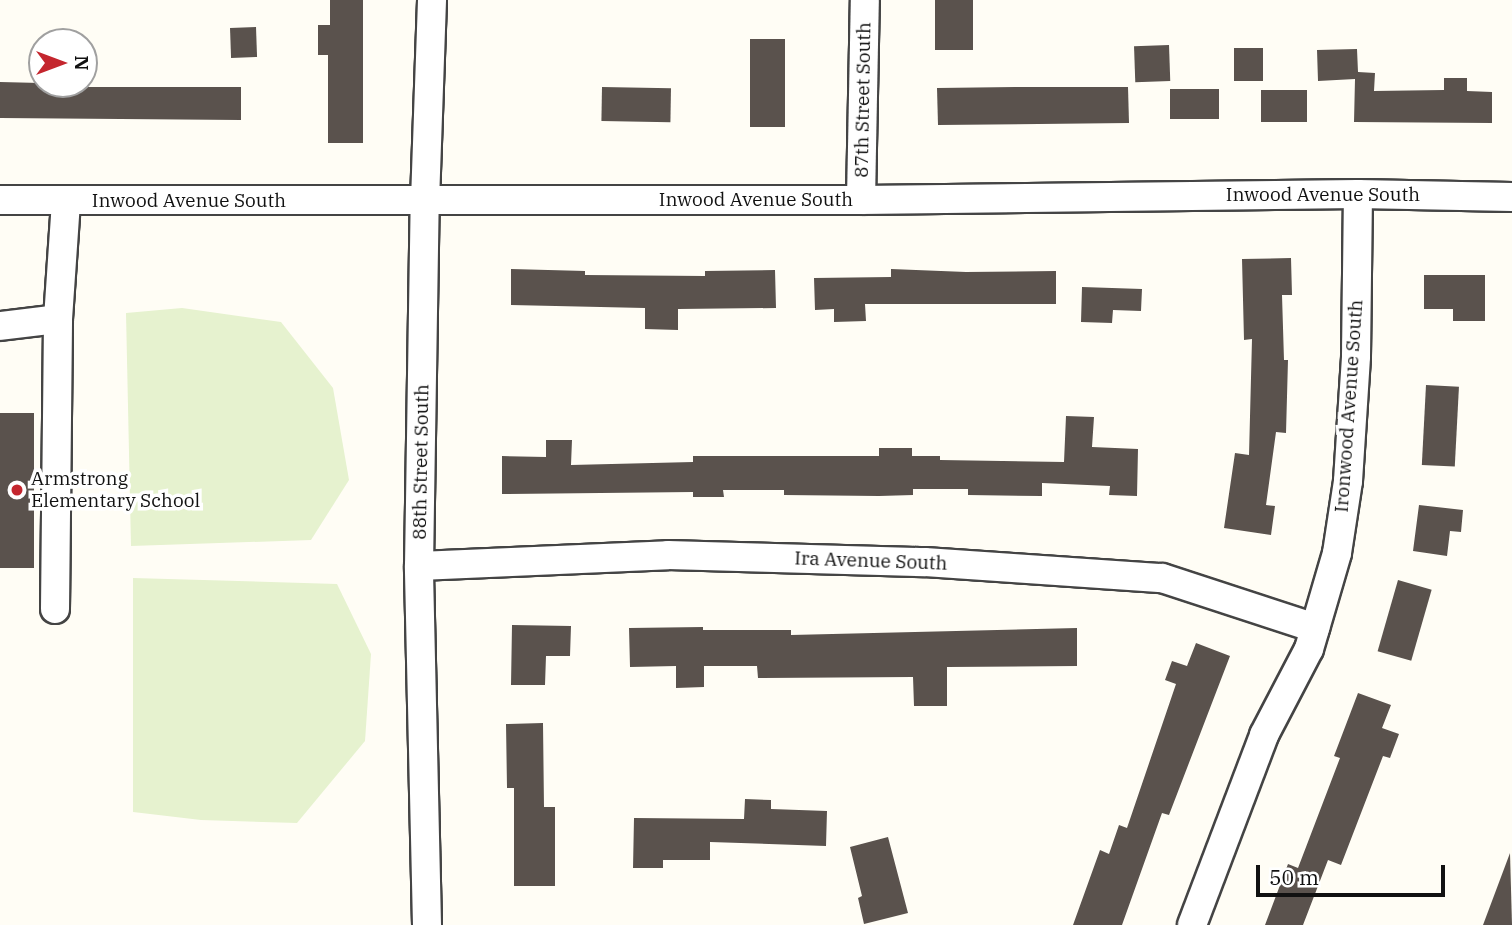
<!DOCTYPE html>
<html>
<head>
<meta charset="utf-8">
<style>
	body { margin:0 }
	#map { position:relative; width:1512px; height:925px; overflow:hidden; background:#fffdf5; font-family:"IBM Plex Serif",serif }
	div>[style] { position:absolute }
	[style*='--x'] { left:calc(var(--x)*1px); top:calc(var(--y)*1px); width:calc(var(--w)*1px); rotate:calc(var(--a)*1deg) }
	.pitch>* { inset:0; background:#e6f2cf }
	.building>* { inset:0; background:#5a524d; transform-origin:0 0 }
	.roads { filter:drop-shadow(2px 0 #444) drop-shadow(-2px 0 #444) drop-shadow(0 2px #444) drop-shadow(0 -2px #444) }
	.minor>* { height:28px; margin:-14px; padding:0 14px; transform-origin:14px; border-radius:14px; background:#fff }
	.dots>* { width:19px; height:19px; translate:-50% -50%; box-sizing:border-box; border:4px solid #fff; border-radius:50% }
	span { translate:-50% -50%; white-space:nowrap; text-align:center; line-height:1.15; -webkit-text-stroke:7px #fff; paint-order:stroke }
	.street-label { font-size:19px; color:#111 }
	.poi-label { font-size:19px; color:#111 }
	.left { translate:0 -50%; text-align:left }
	.north { position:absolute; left:28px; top:28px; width:70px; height:70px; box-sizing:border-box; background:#fff; border:2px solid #a0a0a0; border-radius:50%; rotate:90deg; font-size:19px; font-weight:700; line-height:28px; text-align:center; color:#111 }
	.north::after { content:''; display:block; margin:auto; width:24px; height:32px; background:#c4262e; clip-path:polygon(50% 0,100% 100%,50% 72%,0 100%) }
	.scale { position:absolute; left:1256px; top:865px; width:189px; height:32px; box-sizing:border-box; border:4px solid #111; border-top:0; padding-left:9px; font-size:21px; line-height:24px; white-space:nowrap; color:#111; -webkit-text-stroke:5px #fff; paint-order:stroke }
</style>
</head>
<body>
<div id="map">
	<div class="pitch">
		<div style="clip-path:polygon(182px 308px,281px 322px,333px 388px,349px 480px,311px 540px,131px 546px,126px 313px)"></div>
		<div style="clip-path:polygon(133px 578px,337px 584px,371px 654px,365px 741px,297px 823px,201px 820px,133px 812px)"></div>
	</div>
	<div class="building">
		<div style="clip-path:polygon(330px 0,363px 0,363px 143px,328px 143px,328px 55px,318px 55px,318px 25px,330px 25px)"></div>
		<div style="left:935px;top:0;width:38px;height:50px"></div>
		<div style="left:256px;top:27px;width:30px;height:26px;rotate:88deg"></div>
		<div style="left:750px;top:39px;width:35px;height:88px"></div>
		<div style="left:1169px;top:45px;width:36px;height:35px;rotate:88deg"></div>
		<div style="left:1234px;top:48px;width:29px;height:33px"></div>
		<div style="clip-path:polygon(1357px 49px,1358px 72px,1375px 73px,1374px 91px,1444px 90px,1444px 78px,1467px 78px,1467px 91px,1492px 92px,1492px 123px,1354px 122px,1355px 79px,1318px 81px,1317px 50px)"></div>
		<div style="clip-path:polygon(0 82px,81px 84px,81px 87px,241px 87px,241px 120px,0 118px)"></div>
		<div style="left:602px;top:87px;width:69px;height:34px;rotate:1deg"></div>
		<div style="clip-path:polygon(1015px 87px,1128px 87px,1129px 123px,938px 125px,937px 88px)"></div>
		<div style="left:1170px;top:89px;width:49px;height:30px"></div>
		<div style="left:1261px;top:90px;width:46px;height:32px"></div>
		<div style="clip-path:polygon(1291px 258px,1292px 295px,1282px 295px,1284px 360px,1288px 360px,1286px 433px,1276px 432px,1266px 505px,1275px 506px,1271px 535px,1224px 528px,1235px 453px,1249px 455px,1252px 339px,1244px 340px,1242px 259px)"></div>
		<div style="clip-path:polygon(511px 269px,585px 271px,585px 275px,705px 276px,705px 271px,775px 270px,776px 308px,678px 309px,678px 330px,645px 329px,645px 308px,511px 305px)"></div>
		<div style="clip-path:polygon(891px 269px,966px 272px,1056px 271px,1056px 304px,865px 304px,866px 321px,834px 322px,834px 309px,815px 310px,814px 278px,891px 277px)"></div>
		<div style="clip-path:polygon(1424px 275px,1485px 275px,1485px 321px,1453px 321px,1453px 309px,1424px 309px)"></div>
		<div style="clip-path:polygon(1082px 287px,1142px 289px,1141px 311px,1113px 310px,1112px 323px,1081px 322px)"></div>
		<div style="left:1426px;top:385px;width:33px;height:80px;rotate:3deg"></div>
		<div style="left:0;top:413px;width:34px;height:155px"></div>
		<div style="clip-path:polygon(1066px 416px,1094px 417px,1092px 447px,1138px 449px,1137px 496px,1109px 495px,1110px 486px,1042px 483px,1042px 496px,968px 495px,968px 489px,913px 489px,913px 495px,879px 496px,784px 495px,784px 490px,723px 490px,724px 497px,693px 497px,693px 492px,502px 494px,502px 456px,546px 457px,546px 440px,572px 440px,571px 465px,693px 462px,693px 456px,879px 456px,879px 448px,912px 448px,912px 456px,940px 456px,940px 460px,1064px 462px)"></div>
		<div style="clip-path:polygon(1419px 505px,1463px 510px,1461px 532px,1450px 531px,1447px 556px,1413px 551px)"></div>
		<div style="left:1398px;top:580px;width:35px;height:74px;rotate:16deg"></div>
		<div style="clip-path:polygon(512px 625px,571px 626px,570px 656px,546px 656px,545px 685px,511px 685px)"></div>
		<div style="clip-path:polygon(703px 627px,703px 630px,791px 630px,791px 635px,1077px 628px,1077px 666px,947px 667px,947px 706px,914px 706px,913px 677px,758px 678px,757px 666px,704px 666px,704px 687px,676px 688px,676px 666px,630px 667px,629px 628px)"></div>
		<div style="clip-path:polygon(1196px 643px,1230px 656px,1169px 815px,1162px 813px,1122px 925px,1073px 925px,1100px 850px,1109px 854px,1119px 825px,1127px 828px,1176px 684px,1165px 680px,1172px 661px,1187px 666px)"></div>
		<div style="clip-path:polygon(1358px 693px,1391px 705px,1382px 728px,1399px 734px,1390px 758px,1383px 756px,1341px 865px,1328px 860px,1303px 925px,1265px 925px,1288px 864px,1298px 868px,1340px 758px,1334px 756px)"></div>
		<div style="clip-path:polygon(543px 723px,544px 807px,555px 807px,555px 886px,514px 886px,514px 788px,507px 788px,506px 724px)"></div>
		<div style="clip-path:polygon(745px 799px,771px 800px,771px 809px,827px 811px,826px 846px,710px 842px,710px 860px,663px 860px,663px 868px,633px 868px,634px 818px,744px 819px)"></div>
		<div style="clip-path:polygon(888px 837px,908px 913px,864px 924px,858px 898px,862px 896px,850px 847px)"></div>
		<div style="clip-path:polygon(1510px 853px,1512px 925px,1483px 925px)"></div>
	</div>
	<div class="roads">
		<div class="minor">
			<div style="--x:0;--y:200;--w:861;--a:0"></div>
			<div style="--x:861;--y:200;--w:497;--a:-0.7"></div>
			<div style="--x:1358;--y:194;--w:154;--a:1.1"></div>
			<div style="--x:861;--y:200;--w:200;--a:-88.9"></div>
			<div style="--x:0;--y:326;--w:58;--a:-6.9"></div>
			<div style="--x:419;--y:566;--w:249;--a:-2.5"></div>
			<div style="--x:668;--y:555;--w:257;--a:1.6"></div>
			<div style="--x:925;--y:562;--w:238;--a:3.9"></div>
			<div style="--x:1162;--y:578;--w:161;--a:18.1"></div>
			<div style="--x:55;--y:609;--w:290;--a:-89.4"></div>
			<div style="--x:58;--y:319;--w:118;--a:-86.1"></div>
			<div style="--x:427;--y:925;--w:359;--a:-91.3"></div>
			<div style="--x:419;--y:566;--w:365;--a:-89.1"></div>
			<div style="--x:425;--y:201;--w:201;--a:-88"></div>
			<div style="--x:1192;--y:925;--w:203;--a:-69.2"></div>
			<div style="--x:1264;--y:735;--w:97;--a:-62.4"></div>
			<div style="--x:1309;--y:649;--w:100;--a:-73.7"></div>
			<div style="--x:1337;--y:553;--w:73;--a:-81.3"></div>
			<div style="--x:1348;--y:481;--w:125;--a:-86.3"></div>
			<div style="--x:1356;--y:356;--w:162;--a:-89.3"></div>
		</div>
	</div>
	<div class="dots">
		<div style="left:17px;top:490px;background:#c4262e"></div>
	</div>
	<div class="street-label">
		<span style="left:863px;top:100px;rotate:-89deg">87th Street South</span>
		<span style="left:1323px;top:195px">Inwood Avenue South</span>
		<span style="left:756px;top:200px">Inwood Avenue South</span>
		<span style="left:189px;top:201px">Inwood Avenue South</span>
		<span style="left:1349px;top:406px;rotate:-86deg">Ironwood Avenue South</span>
		<span style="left:421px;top:462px;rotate:-89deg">88th Street South</span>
		<span style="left:871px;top:561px;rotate:2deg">Ira Avenue South</span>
	</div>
	<div class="poi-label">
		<span class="left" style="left:31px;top:490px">Armstrong<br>Elementary School</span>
	</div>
	<div class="north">N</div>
	<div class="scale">50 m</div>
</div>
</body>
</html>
